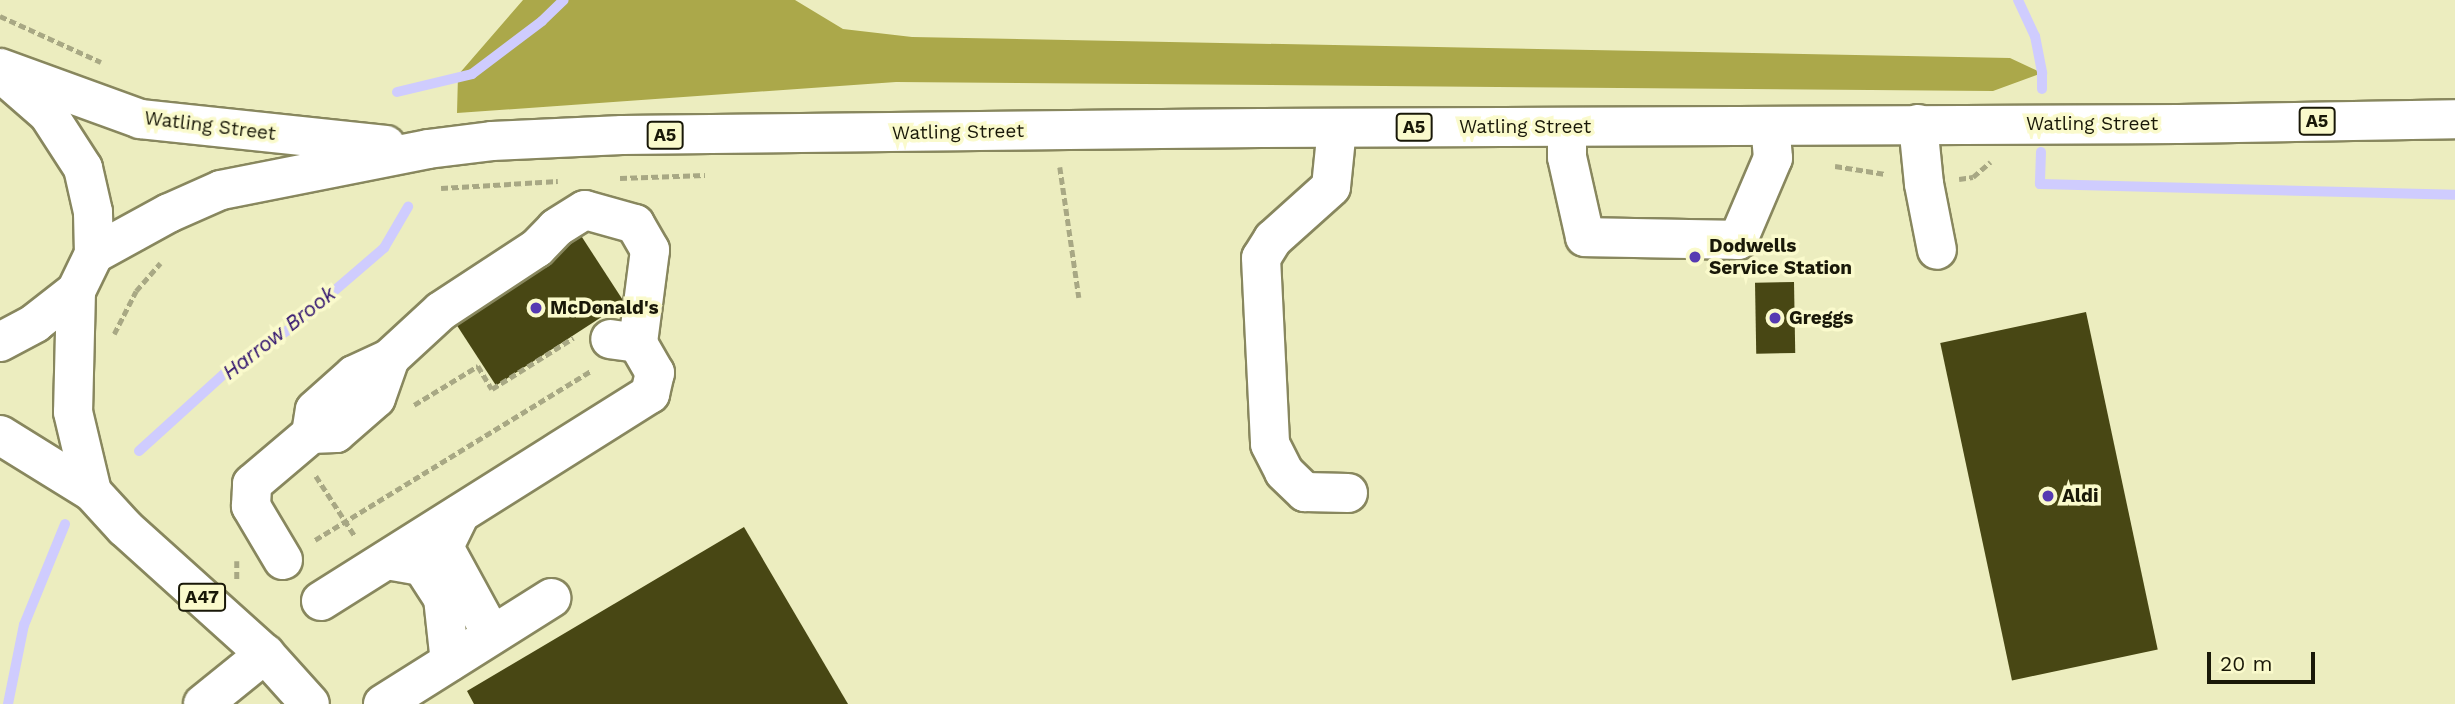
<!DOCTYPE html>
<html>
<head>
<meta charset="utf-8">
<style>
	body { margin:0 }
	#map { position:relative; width:2455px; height:704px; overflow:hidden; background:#ecedbf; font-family:"Work Sans",sans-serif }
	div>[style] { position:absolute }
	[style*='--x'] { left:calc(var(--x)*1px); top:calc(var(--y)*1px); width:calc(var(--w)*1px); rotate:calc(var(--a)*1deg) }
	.forest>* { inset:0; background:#aba84a }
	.stream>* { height:10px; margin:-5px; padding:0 5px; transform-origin:5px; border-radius:5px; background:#cfccfe }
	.building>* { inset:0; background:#484714; transform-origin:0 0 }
	.path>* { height:4.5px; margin-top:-2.25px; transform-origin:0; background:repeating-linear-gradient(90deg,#a8a884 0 7px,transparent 0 10.5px) }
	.roads { filter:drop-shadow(2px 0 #88875e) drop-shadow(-2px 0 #88875e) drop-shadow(0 2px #88875e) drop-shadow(0 -2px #88875e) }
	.minor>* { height:38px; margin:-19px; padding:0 19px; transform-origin:19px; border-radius:19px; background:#fff }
	.major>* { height:38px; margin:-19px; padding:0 19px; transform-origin:19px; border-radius:19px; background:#fff }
	.highway>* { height:38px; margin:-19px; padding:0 19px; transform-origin:19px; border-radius:19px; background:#fff }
	.dots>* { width:19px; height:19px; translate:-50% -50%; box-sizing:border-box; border:4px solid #fafacc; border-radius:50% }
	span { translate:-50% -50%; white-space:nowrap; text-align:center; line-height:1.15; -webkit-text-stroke:7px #fafacc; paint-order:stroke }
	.shield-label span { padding:2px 5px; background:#fafacc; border:2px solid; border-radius:5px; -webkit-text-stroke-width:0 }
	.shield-label { font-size:18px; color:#191808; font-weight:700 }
	.street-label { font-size:19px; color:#191808 }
	.poi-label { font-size:19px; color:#191808; font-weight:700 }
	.left { translate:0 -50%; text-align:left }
	.water-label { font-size:21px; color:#2d0f6d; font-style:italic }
	.scale { position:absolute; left:2207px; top:652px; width:108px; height:32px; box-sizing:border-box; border:4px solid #191808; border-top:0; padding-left:9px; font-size:21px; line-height:24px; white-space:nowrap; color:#191808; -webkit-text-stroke:5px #fafacc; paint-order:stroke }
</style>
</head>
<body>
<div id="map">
	<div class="forest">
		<div style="clip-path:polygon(523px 0,795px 0,843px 29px,912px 37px,2010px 58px,2042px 73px,1993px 91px,896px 82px,457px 113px,458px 75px)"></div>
	</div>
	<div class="stream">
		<div style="--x:2018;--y:0;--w:40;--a:65"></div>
		<div style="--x:2035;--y:36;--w:38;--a:79"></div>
		<div style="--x:2042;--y:73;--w:16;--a:90"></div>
		<div style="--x:397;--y:92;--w:77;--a:-13.5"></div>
		<div style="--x:472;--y:74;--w:88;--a:-37.1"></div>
		<div style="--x:542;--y:21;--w:30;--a:-44"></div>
		<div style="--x:2041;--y:152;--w:32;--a:92"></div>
		<div style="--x:2040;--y:184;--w:415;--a:1.5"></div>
		<div style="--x:139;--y:451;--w:115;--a:-42.2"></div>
		<div style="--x:224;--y:374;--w:81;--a:-34.5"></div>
		<div style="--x:291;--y:328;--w:123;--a:-40.7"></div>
		<div style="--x:384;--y:248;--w:48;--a:-59.7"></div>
		<div style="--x:8;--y:704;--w:81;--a:-78.6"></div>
		<div style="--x:24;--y:625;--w:109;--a:-67.9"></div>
	</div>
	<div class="building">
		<div style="left:578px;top:231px;width:85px;height:153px;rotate:57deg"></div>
		<div style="left:1794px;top:282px;width:71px;height:39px;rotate:89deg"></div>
		<div style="left:2086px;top:312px;width:345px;height:149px;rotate:78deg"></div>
		<div style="clip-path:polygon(744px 527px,848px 704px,474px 704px,467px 691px)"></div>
	</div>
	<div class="path">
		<div style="--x:0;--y:16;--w:111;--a:24.5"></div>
		<div style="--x:1835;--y:166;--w:51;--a:9.1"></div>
		<div style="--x:1060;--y:167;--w:132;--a:81.7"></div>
		<div style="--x:620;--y:178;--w:85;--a:-2"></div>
		<div style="--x:1959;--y:179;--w:14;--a:-8"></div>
		<div style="--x:1973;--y:177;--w:23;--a:-41"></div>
		<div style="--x:441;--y:188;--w:117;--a:-3.4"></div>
		<div style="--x:114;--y:334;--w:48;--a:-62.9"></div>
		<div style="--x:136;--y:291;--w:37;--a:-49"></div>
		<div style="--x:414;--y:405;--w:75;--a:-31.4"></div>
		<div style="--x:478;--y:366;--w:27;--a:59"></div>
		<div style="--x:492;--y:389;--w:96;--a:-32.2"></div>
		<div style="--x:316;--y:476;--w:72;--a:57"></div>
		<div style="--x:315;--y:540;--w:324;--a:-31.5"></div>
		<div style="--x:237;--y:561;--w:19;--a:90"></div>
	</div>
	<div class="roads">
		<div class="minor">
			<div style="--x:1918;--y:124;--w:60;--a:84.3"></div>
			<div style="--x:1924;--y:184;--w:67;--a:78.9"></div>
			<div style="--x:1567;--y:127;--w:30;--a:90"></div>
			<div style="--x:1567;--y:157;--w:82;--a:77.3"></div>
			<div style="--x:1585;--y:237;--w:153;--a:1.1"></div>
			<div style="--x:1738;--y:240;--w:89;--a:-66.9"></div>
			<div style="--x:1773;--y:158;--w:32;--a:-95"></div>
			<div style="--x:1337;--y:128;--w:59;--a:95.8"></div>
			<div style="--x:1331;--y:187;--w:78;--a:138.1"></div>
			<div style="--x:1273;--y:239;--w:22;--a:122"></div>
			<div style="--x:1261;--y:258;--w:186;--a:87.2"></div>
			<div style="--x:1270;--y:444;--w:31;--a:63"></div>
			<div style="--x:1284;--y:472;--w:29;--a:44"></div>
			<div style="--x:1305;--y:492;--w:43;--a:1.3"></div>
			<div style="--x:311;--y:434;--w:25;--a:-2"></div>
			<div style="--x:336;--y:433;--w:53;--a:-41.2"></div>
			<div style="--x:376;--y:398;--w:42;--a:-70.7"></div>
			<div style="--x:460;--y:514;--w:37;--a:116"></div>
			<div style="--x:444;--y:547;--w:100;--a:61.4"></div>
			<div style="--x:283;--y:560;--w:63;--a:-120.7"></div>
			<div style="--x:251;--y:506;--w:22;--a:-87"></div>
			<div style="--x:252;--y:484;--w:77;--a:-40.3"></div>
			<div style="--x:311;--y:434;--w:24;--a:-81"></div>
			<div style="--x:315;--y:410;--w:52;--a:-41.9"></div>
			<div style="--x:354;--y:375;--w:40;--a:-25"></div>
			<div style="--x:390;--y:358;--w:69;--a:-42.7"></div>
			<div style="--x:441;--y:311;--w:115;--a:-33.3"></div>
			<div style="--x:537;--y:248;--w:28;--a:-46"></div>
			<div style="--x:556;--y:228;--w:34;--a:-32"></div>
			<div style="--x:585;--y:210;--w:52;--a:15.6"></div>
			<div style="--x:635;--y:224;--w:30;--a:60"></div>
			<div style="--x:650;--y:250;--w:94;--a:97.4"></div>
			<div style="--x:387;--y:560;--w:36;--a:10"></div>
			<div style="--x:422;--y:566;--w:38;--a:57"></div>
			<div style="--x:443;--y:598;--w:64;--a:83.8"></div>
			<div style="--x:321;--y:601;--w:389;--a:-32.2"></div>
			<div style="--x:650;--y:394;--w:22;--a:-77"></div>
			<div style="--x:655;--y:373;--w:34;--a:-120"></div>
			<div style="--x:638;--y:343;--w:28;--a:-172"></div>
			<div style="--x:203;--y:704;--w:80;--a:-38.9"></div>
			<div style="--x:383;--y:704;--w:199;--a:-32.2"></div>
		</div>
		<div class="major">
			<div style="--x:76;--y:291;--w:121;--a:91.4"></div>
			<div style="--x:73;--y:412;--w:82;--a:76.6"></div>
			<div style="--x:0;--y:435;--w:108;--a:31.8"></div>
			<div style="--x:92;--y:492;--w:49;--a:47.5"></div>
			<div style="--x:125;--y:528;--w:188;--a:42"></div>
			<div style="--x:265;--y:654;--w:67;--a:48"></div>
		</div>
		<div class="highway">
			<div style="--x:0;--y:68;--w:149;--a:20"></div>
			<div style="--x:140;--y:119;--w:247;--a:6"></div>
			<div style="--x:94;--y:254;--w:85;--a:-28.7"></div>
			<div style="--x:169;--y:213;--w:57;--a:-23.9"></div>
			<div style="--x:221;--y:190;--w:211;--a:-11.2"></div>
			<div style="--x:428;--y:149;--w:64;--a:-7.1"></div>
			<div style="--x:492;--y:141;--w:130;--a:-2.6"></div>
			<div style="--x:622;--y:135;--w:639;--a:-0.63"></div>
			<div style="--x:1261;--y:128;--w:918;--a:-0.25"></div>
			<div style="--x:2179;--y:124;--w:276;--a:-1"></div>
			<div style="--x:0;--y:342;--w:40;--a:-28"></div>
			<div style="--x:35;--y:323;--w:52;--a:-38"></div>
			<div style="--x:76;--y:291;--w:41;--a:-64.1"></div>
			<div style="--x:94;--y:254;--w:42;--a:-91.4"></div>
			<div style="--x:93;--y:212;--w:45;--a:-102.8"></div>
			<div style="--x:83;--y:168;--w:64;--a:-122.9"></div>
			<div style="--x:48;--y:114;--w:53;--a:-138.8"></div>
		</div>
	</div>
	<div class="dots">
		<div style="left:1695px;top:257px;background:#563ab2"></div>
		<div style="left:536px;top:308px;background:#563ab2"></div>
		<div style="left:1775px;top:318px;background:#563ab2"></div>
		<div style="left:2048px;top:496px;background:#563ab2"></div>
	</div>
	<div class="shield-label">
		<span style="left:2317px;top:121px">A5</span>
		<span style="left:1414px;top:127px">A5</span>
		<span style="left:665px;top:135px">A5</span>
		<span style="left:202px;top:597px">A47</span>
	</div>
	<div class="street-label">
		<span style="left:2092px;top:124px">Watling Street</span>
		<span style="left:210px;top:126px;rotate:7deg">Watling Street</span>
		<span style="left:1525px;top:127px">Watling Street</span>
		<span style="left:958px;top:132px;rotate:-1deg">Watling Street</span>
	</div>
	<div class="poi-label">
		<span class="left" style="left:1709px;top:257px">Dodwells<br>Service Station</span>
		<span class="left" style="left:550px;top:308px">McDonald's</span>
		<span class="left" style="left:1789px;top:318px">Greggs</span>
		<span class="left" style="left:2062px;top:496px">Aldi</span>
	</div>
	<div class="water-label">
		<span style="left:279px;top:333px;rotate:-38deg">Harrow Brook</span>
	</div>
	<div class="scale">20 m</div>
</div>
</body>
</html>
